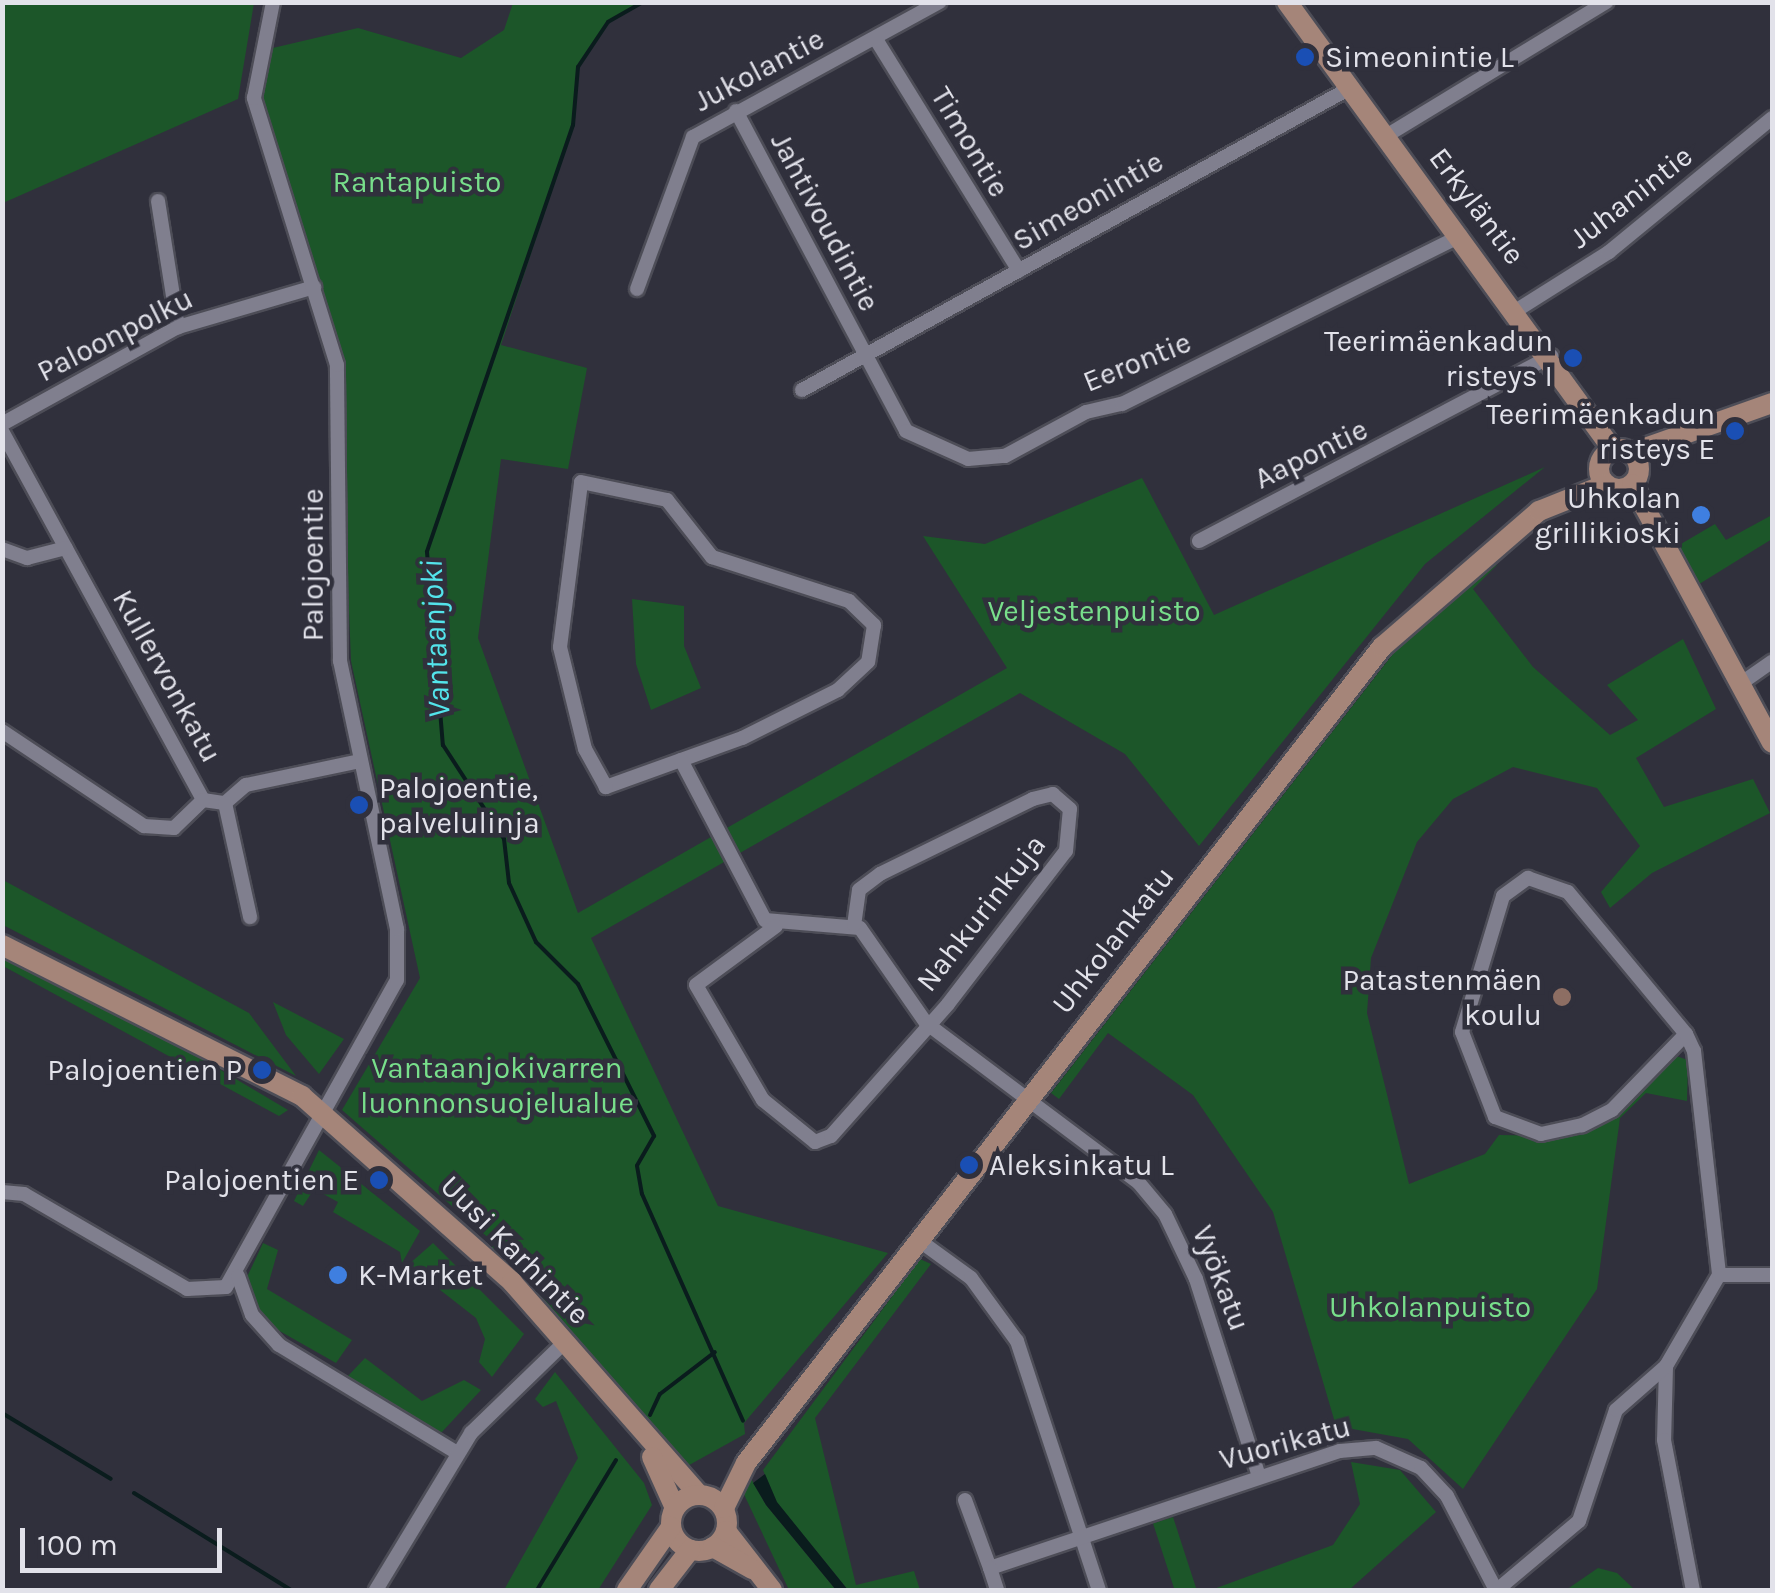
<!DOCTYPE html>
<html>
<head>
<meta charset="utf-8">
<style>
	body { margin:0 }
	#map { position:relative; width:1775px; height:1593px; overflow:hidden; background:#30303c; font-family:Karla,sans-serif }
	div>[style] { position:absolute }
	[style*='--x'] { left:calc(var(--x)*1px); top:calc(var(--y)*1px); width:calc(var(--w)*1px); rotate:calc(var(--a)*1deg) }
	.green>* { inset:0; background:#1c5629; transform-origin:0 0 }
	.water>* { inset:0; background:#0a1c1d }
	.stream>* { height:4px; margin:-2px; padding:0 2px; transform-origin:2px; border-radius:2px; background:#0a1c1d }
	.roads { filter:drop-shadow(2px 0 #4d4d57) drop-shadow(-2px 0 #4d4d57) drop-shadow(0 2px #4d4d57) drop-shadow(0 -2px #4d4d57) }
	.street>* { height:14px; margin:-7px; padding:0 7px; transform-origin:7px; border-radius:7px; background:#807f8e }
	.secondary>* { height:20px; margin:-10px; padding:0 10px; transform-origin:10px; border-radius:10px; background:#a58579 }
	.secondary>.ring { margin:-10px; padding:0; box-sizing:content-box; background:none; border:20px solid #a58579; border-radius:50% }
	.dots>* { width:28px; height:28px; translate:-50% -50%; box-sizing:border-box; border:5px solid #30303c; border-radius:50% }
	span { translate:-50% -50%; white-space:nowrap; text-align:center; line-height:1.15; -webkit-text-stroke:9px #30303c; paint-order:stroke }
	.poi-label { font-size:30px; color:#e2e2ea }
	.left { translate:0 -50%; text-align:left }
	.right { translate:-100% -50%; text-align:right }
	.street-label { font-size:30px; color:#e2e2ea }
	.park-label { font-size:30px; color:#78df8b }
	.water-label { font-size:32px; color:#53e4eb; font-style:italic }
	.frame { position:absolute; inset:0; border:5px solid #e2e2ea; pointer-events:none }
	.scale { position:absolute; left:20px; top:1528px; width:202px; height:45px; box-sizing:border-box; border:5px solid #e2e2ea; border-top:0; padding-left:12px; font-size:30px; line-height:35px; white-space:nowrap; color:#e2e2ea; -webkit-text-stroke:8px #30303c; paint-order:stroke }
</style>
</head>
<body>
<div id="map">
	<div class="green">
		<div style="clip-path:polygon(3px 2px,254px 3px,238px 99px,3px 203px)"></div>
		<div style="clip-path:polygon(513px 3px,643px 3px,608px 22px,578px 67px,573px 125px,501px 345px,587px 368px,568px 469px,501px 459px,478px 638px,578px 913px,1007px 668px,923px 536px,985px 544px,1142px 478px,1214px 615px,1545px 467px,1425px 564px,1199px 846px,1125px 754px,1020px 693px,591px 938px,718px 1206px,888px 1253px,744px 1423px,745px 1434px,682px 1469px,486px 1245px,500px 1248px,342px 1110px,420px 978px,351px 661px,340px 385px,255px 79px,260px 51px,358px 28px,461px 58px,504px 30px)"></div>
		<div style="clip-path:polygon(1772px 515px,1772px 539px,1696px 586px,1674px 548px,1715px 524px,1726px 540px)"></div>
		<div style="clip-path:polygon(1490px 558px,1497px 565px,1473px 589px,1533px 667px,1610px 735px,1638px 720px,1607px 685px,1683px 639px,1716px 709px,1636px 758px,1664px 807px,1753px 779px,1770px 813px,1652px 873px,1610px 908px,1601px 892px,1640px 846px,1597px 788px,1513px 767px,1453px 799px,1417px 842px,1371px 958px,1367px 1013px,1409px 1184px,1485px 1154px,1499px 1135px,1558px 1136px,1592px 1120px,1667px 1053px,1688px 1060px,1687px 1101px,1646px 1093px,1620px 1118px,1597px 1289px,1463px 1489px,1408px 1439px,1336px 1426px,1273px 1212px,1193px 1095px,1108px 1033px,1059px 1099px,1051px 1093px,1393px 654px)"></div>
		<div style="clip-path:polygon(632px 599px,684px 606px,684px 646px,701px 688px,651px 710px,636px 664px)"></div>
		<div style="clip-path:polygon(3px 880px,249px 1013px,296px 1076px,3px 925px)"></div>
		<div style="clip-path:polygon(2px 953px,209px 1063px,288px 1110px,279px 1116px,3px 966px)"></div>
		<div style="clip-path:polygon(273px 1002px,344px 1039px,319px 1074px,286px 1035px)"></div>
		<div style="clip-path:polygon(319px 1150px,420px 1231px,402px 1263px,400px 1252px,333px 1212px,338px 1202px,314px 1189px,303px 1206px,294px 1201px)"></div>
		<div style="clip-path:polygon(263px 1243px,278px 1250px,267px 1289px,352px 1340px,336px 1363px,262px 1321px,247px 1277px)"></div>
		<div style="clip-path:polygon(433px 1243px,524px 1334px,492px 1377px,479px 1362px,485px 1339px,476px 1318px,408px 1265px)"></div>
		<div style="clip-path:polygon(920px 1259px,931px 1264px,815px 1418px,856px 1585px,914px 1571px,920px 1590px,848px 1590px,776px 1502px,763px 1470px)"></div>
		<div style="clip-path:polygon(365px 1358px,422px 1401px,464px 1380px,481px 1390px,441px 1433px,347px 1377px)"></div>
		<div style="clip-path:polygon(555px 1372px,644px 1483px,652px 1505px,598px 1590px,504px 1590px,578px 1458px,556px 1401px,543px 1407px,535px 1399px)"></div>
		<div style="clip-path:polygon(1351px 1462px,1400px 1470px,1436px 1512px,1349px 1590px,1211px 1590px,1333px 1545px,1360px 1504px)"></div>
		<div style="clip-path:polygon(749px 1475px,766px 1505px,836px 1590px,789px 1590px,741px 1488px)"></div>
		<div style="left:1173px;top:1517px;width:77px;height:21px;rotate:72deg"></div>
		<div style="clip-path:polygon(1598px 1568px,1617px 1573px,1635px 1590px,1566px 1590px)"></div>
	</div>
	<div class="water">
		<div style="clip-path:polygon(765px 1474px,777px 1502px,848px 1590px,836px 1590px,766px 1505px,753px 1483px)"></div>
	</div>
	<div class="stream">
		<div style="--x:643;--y:2;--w:40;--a:150.3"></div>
		<div style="--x:608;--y:22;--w:54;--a:123.7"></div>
		<div style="--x:578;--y:67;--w:58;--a:94.9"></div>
		<div style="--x:573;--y:125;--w:451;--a:108.9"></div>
		<div style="--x:427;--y:552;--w:194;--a:85.3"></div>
		<div style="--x:443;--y:745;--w:112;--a:57"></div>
		<div style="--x:504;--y:839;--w:44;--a:83.5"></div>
		<div style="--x:509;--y:883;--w:65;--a:65.4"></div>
		<div style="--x:536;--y:942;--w:59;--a:45"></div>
		<div style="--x:578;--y:984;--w:170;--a:63.4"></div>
		<div style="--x:654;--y:1136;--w:34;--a:120"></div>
		<div style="--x:637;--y:1166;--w:28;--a:80"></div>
		<div style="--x:642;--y:1194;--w:248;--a:66"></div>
		<div style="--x:2;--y:1413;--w:127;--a:31.2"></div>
		<div style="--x:650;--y:1415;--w:23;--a:-65"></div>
		<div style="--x:660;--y:1394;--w:69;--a:-37.4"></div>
		<div style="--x:134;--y:1493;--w:185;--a:31.7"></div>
		<div style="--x:537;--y:1590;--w:152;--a:-58.7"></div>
	</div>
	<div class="roads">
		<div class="street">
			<div style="--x:877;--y:41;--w:270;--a:58.3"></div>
			<div style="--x:736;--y:111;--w:362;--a:62"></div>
			<div style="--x:906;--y:431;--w:68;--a:24.3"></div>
			<div style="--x:968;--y:459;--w:37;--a:-5"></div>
			<div style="--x:1005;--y:456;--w:92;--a:-28.5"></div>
			<div style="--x:1086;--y:412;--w:37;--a:-13"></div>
			<div style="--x:1122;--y:404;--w:378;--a:-26.4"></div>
			<div style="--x:1386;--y:136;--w:258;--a:-31.3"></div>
			<div style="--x:158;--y:201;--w:128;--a:81"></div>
			<div style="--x:637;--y:289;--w:162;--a:-69.8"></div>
			<div style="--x:693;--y:137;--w:281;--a:-28.7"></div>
			<div style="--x:1517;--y:310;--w:109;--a:-32.2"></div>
			<div style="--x:1609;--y:252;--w:211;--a:-39.4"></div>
			<div style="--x:802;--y:390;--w:626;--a:-28.86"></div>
			<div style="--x:2;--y:424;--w:201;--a:-28.9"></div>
			<div style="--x:178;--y:327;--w:142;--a:-16.4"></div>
			<div style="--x:2;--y:431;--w:420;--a:61.4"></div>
			<div style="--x:203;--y:800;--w:22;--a:8"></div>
			<div style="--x:225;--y:803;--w:28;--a:-41"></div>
			<div style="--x:246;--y:785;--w:116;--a:-11.9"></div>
			<div style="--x:581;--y:482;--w:88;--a:11.8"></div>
			<div style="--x:667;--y:500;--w:73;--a:51.7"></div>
			<div style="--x:712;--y:557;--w:144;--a:17.8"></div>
			<div style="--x:849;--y:601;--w:35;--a:44"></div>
			<div style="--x:874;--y:625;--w:37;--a:99"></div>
			<div style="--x:868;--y:662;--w:41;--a:137"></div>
			<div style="--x:838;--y:690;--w:107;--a:153.4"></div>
			<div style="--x:742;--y:738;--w:145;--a:160.2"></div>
			<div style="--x:606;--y:787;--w:43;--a:-118.9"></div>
			<div style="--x:585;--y:749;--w:105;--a:-103.8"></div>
			<div style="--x:560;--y:647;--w:166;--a:-82.7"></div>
			<div style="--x:1199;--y:541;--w:398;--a:-27.7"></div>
			<div style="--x:2;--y:549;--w:27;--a:20"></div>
			<div style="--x:27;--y:558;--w:40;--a:-14.4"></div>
			<div style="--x:1740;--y:684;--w:39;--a:-35"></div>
			<div style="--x:2;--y:731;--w:171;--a:33.8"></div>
			<div style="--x:144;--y:826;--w:30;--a:4"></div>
			<div style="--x:174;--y:828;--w:40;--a:-44"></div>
			<div style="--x:681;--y:760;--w:181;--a:62.3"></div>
			<div style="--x:765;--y:920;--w:95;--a:4.8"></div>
			<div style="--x:860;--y:928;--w:116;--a:55.2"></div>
			<div style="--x:926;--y:1023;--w:266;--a:36.9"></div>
			<div style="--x:1139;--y:1183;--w:40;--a:50"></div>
			<div style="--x:1165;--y:1214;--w:72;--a:64.5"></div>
			<div style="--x:1196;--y:1279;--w:207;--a:72.3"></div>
			<div style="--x:225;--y:803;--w:117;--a:77.6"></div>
			<div style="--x:776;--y:926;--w:99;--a:143.6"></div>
			<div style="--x:696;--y:985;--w:133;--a:59.8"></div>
			<div style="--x:763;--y:1100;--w:67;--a:38.9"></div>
			<div style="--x:815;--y:1142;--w:17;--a:-21"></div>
			<div style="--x:831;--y:1136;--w:176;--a:-48.4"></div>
			<div style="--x:948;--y:1004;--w:193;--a:-52.4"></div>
			<div style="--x:1066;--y:851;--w:42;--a:-84.6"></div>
			<div style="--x:1070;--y:809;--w:23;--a:-139"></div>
			<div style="--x:1053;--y:794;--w:21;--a:166"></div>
			<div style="--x:1033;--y:799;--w:170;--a:153.9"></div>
			<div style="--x:880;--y:874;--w:26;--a:143"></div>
			<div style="--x:859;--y:890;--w:35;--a:98"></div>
			<div style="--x:1686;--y:1034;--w:106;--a:134.2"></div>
			<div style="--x:1612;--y:1110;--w:34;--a:153"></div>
			<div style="--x:1582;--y:1125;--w:42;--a:167.6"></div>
			<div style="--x:1541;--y:1134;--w:49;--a:-159.7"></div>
			<div style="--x:1495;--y:1117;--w:91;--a:-111.2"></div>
			<div style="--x:1462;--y:1032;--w:142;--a:-73.2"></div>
			<div style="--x:1503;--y:896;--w:31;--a:-36"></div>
			<div style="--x:1528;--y:878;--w:42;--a:19.3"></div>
			<div style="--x:1568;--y:892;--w:185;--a:50.3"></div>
			<div style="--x:1686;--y:1034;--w:19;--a:65"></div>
			<div style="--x:1694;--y:1051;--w:225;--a:83.6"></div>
			<div style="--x:1719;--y:1275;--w:105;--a:120.2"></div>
			<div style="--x:1666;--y:1366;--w:74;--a:91.5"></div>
			<div style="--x:1664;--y:1440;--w:153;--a:79.1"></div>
			<div style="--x:2;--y:1192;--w:22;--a:5"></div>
			<div style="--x:24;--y:1194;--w:189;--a:30.2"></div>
			<div style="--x:187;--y:1289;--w:39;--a:-3"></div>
			<div style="--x:226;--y:1287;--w:351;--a:-60.9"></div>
			<div style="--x:397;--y:980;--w:51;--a:-90"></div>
			<div style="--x:397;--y:929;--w:274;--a:-102"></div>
			<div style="--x:340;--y:661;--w:296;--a:-90.6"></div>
			<div style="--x:337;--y:365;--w:280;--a:-107.3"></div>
			<div style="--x:254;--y:98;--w:98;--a:-78.8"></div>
			<div style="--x:920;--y:1241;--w:63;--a:36"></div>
			<div style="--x:971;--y:1278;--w:78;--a:53.9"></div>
			<div style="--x:1017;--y:1341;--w:262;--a:71.8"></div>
			<div style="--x:1719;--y:1275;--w:53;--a:0"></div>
			<div style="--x:238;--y:1276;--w:41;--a:70.3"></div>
			<div style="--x:252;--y:1315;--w:40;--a:48"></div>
			<div style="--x:279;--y:1345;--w:208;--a:31.2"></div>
			<div style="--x:965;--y:1500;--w:72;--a:69.8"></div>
			<div style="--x:990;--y:1568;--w:369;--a:-18.5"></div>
			<div style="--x:1340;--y:1451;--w:36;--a:-5"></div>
			<div style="--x:1376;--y:1448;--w:49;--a:24"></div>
			<div style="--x:1421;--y:1468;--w:38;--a:47"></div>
			<div style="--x:1447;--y:1496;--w:106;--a:62.5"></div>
			<div style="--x:990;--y:1568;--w:23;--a:72"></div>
			<div style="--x:376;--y:1590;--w:184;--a:-58.8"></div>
			<div style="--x:471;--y:1433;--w:132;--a:-44.1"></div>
			<div style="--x:1497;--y:1590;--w:107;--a:-40.1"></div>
			<div style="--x:1579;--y:1521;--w:117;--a:-71.6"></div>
			<div style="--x:1616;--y:1410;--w:67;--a:-41.3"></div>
		</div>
		<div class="secondary">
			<div style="--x:1287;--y:2;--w:554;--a:53.96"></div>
			<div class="ring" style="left:1599px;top:449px;width:20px;height:20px"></div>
			<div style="--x:1631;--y:453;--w:150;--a:-19.5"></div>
			<div style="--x:1632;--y:484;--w:294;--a:61.6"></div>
			<div style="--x:2;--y:945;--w:336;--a:26.7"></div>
			<div style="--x:302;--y:1096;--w:281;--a:41.5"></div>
			<div style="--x:512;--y:1282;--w:282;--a:48.7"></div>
			<div style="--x:652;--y:1457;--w:56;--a:65.7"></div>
			<div class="ring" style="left:671px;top:1495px;width:36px;height:36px"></div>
			<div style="--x:724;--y:1508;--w:50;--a:-63.9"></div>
			<div style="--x:746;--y:1463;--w:1035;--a:-52.07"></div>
			<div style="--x:1382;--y:647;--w:208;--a:-40.9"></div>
			<div style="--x:1539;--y:511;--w:72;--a:-21.9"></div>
			<div style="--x:726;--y:1531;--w:75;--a:52.1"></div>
			<div style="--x:713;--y:1547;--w:45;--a:29.4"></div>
			<div style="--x:627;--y:1590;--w:77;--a:-55.1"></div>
			<div style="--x:659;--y:1590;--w:51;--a:-52.2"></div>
		</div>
	</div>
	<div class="dots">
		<div style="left:1305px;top:57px;background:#1a4fb4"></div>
		<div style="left:1573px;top:358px;background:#1a4fb4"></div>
		<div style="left:1735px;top:431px;background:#1a4fb4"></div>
		<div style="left:1701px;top:515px;background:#3f7fe0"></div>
		<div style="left:359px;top:805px;background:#1a4fb4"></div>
		<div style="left:1562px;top:997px;background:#8d6e63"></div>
		<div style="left:262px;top:1070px;background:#1a4fb4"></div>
		<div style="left:969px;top:1165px;background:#1a4fb4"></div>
		<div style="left:379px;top:1180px;background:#1a4fb4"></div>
		<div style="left:338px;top:1275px;background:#3f7fe0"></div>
	</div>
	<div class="poi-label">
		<span class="left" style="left:1325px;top:57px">Simeonintie L</span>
		<span class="right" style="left:1553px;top:358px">Teerimäenkadun<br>risteys I</span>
		<span class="right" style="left:1715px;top:431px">Teerimäenkadun<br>risteys E</span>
		<span class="right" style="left:1681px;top:515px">Uhkolan<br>grillikioski</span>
		<span class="left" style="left:379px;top:805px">Palojoentie,<br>palvelulinja</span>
		<span class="right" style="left:1542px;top:997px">Patastenmäen<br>koulu</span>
		<span class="right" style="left:242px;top:1070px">Palojoentien P</span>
		<span class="left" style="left:989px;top:1165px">Aleksinkatu L</span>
		<span class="right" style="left:359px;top:1180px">Palojoentien E</span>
		<span class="left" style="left:358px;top:1275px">K-Market</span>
	</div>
	<div class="street-label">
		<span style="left:759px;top:70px;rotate:-28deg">Jukolantie</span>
		<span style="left:970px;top:142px;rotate:59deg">Timontie</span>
		<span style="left:1631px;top:197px;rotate:-38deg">Juhanintie</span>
		<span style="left:1088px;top:201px;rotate:-30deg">Simeonintie</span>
		<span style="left:1477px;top:206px;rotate:53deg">Erkyläntie</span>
		<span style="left:825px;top:222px;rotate:62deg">Jahtivoudintie</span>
		<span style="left:115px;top:335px;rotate:-27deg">Paloonpolku</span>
		<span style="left:1137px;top:362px;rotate:-22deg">Eerontie</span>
		<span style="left:1311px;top:454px;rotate:-26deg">Aapontie</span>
		<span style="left:313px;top:565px;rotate:-90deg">Palojoentie</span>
		<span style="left:167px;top:676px;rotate:61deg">Kullervonkatu</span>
		<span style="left:981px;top:913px;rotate:-52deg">Nahkurinkuja</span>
		<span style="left:1113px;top:940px;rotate:-52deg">Uhkolankatu</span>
		<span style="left:515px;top:1250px;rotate:45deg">Uusi Karhintie</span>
		<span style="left:1221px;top:1278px;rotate:69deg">Vyökatu</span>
		<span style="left:1285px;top:1443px;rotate:-15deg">Vuorikatu</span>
	</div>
	<div class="park-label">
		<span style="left:417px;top:182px">Rantapuisto</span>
		<span style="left:1094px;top:611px">Veljestenpuisto</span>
		<span style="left:497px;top:1085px">Vantaanjokivarren<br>luonnonsuojelualue</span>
		<span style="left:1430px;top:1307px">Uhkolanpuisto</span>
	</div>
	<div class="water-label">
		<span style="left:436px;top:639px;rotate:-93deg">Vantaanjoki</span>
	</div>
	<div class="frame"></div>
	<div class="scale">100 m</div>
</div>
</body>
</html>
